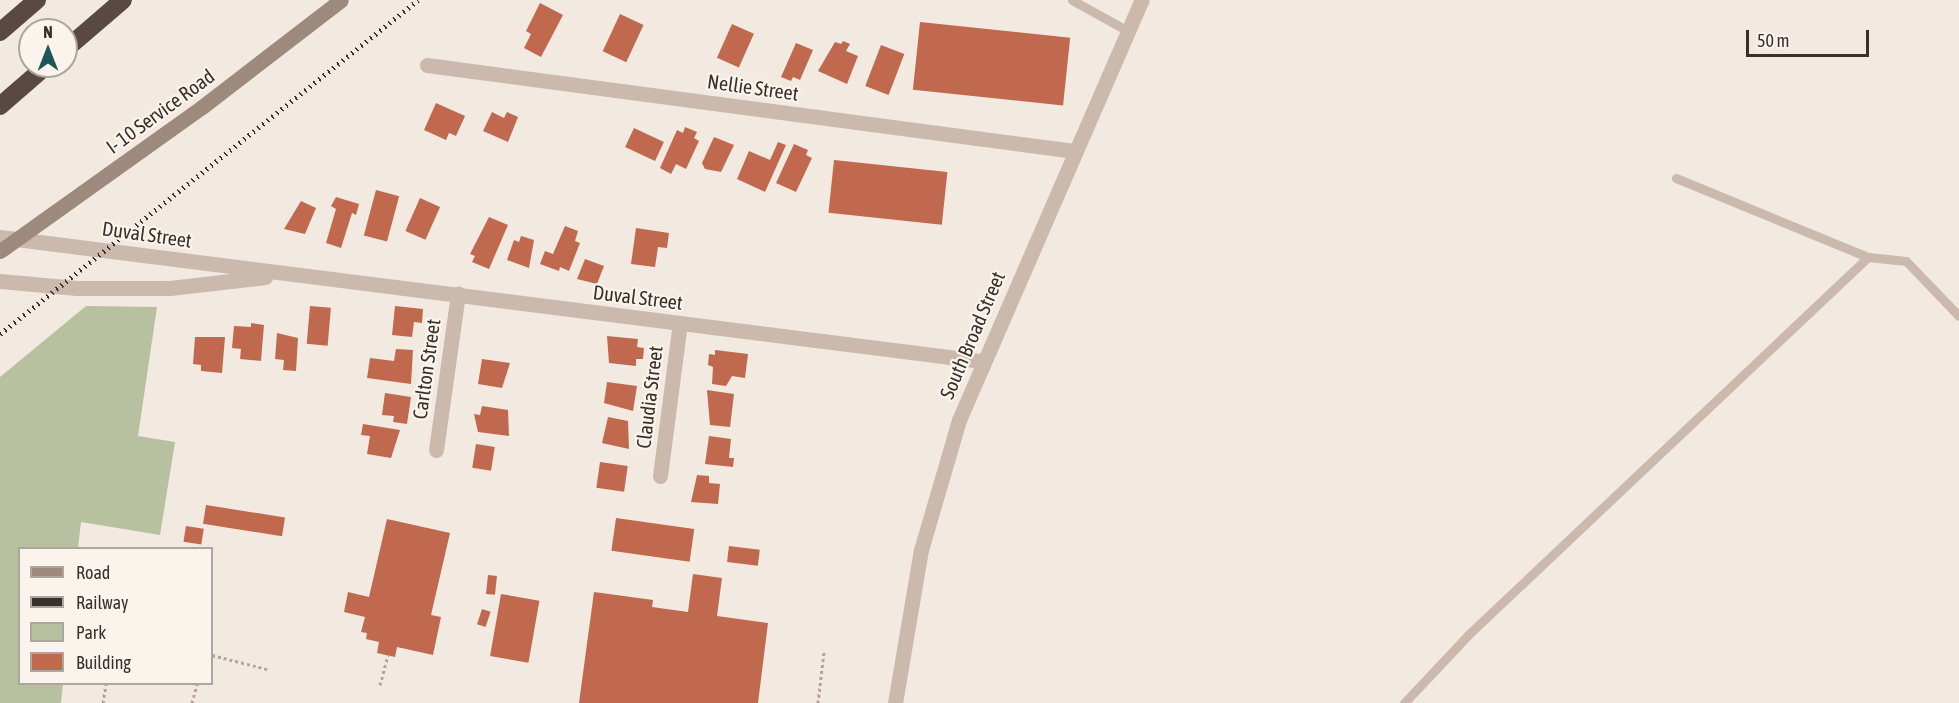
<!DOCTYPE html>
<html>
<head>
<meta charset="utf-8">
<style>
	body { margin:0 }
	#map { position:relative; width:1959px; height:703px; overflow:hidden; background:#f2e9e0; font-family:"Asap Condensed",sans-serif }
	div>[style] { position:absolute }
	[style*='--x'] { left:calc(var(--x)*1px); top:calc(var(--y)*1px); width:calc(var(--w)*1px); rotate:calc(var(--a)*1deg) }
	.green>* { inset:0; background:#b7c1a0 }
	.building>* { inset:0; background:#c1694f; transform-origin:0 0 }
	.path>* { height:3px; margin-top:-1.5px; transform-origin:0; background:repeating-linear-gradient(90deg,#b6a396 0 3px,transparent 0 6px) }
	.service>* { height:9px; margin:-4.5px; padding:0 4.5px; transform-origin:4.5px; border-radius:4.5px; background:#cab9ac }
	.minor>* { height:15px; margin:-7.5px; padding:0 7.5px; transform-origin:7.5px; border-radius:7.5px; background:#cab9ac }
	.tertiary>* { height:15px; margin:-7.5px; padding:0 7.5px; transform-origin:7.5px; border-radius:7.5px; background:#cab9ac }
	.secondary>* { height:15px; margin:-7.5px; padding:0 7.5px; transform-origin:7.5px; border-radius:7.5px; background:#9e897d }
	.motorway>* { height:18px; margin:-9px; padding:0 9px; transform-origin:9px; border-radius:9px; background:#594942 }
	.rail>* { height:4.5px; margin-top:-2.25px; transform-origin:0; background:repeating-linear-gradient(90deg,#392f2b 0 1.5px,transparent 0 6px) }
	span { translate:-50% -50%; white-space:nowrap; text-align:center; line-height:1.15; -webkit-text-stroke:4.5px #faf4ed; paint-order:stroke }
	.street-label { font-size:20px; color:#392f2b }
	.legend { position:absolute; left:18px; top:547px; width:195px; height:138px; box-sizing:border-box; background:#faf4ed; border:2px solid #ada59f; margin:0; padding:8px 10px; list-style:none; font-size:18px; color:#392f2b }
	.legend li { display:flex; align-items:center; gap:12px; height:30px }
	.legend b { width:30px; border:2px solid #ada59f }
	.north { position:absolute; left:18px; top:18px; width:60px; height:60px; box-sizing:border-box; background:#faf4ed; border:2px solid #ada59f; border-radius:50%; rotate:0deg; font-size:16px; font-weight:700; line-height:24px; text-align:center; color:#392f2b }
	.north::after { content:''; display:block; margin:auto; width:21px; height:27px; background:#215659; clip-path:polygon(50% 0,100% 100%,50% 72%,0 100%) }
	.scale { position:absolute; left:1746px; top:30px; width:123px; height:27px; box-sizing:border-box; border:3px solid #392f2b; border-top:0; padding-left:8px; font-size:18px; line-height:21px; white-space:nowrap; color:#392f2b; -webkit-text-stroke:4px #faf4ed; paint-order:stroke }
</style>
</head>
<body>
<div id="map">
	<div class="green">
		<div style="clip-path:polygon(86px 306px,157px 307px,138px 436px,175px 442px,160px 535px,81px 522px,78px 548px,20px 548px,20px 684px,63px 684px,61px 703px,0 703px,0 377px)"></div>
	</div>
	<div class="building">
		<div style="clip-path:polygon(540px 3px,563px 15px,541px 57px,524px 48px,531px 34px,526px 31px)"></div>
		<div style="left:620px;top:14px;width:26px;height:41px;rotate:25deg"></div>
		<div style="left:920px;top:22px;width:151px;height:68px;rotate:6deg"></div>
		<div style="left:732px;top:24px;width:24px;height:37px;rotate:24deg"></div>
		<div style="clip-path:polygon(843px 41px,850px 44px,846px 51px,858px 56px,847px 84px,818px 71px,835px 42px,841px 44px)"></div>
		<div style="clip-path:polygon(796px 43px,813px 50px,800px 80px,793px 77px,791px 81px,781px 77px)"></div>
		<div style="left:881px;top:45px;width:25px;height:44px;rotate:21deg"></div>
		<div style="clip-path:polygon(436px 103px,465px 116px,456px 136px,449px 133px,446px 140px,424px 130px)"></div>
		<div style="clip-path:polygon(492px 112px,504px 118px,507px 112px,518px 117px,508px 142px,483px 131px)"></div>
		<div style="clip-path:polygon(685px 127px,697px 132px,694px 138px,699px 141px,686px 169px,676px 164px,671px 174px,660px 168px,677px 130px,683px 133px)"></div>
		<div style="left:634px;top:128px;width:33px;height:21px;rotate:25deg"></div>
		<div style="clip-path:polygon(714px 137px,734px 145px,721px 172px,705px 169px,702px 163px)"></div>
		<div style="clip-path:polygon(778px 142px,786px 145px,765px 192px,737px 179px,749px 151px,770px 160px)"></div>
		<div style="clip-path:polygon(794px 144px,808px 150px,806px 155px,812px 158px,796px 192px,776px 183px)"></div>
		<div style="left:834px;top:160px;width:114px;height:53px;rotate:6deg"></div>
		<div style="left:376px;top:190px;width:24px;height:47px;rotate:15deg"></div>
		<div style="clip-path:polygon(336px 197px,359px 204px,356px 215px,352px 213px,341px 248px,326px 243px,336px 209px,331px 206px)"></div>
		<div style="left:420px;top:198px;width:22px;height:36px;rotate:24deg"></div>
		<div style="clip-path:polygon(301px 201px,316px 208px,305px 234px,284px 229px)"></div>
		<div style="clip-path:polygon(489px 217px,508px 225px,489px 269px,472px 262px,475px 256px,470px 254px)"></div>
		<div style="clip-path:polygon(565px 226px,578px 231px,575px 241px,580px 243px,569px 271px,560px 267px,559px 271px,540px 264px,545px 251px,553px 254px)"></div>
		<div style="clip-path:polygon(636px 228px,669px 233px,667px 248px,658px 247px,655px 267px,631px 264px)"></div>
		<div style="clip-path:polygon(521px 236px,534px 240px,529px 268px,507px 260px,514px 240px,519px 242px)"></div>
		<div style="clip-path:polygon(585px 259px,604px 266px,597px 284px,577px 279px)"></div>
		<div style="left:310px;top:306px;width:21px;height:38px;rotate:5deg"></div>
		<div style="clip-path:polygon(395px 306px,423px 309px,422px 323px,414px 322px,412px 337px,392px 335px)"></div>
		<div style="clip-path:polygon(251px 323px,264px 325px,261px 361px,240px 359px,241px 349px,232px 348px,234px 326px,251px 327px)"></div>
		<div style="clip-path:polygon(277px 333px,298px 338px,296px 371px,283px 370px,284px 360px,275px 359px)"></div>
		<div style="clip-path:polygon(607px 336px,638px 339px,637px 347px,644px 348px,643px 359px,636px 359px,636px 366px,609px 363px)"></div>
		<div style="clip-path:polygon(195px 337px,225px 337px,222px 373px,201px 371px,201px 365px,193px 364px)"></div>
		<div style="clip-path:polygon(396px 349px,413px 350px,411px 384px,367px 378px,370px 358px,394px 361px)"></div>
		<div style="clip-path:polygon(715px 350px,748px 354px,745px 378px,732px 376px,726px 386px,712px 384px,713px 367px,708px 365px,709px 354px,715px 355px)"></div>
		<div style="clip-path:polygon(482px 359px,510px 363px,502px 388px,478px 384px)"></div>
		<div style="clip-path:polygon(607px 382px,637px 386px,633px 411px,604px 403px)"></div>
		<div style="clip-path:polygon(707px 390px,734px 394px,730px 427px,710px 425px)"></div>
		<div style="clip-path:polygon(385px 393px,411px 397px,407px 424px,393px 422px,394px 416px,382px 415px)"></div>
		<div style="clip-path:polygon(482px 406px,508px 410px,509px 436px,478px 432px,474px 414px,480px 415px)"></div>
		<div style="clip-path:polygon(608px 417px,628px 421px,629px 449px,602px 443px)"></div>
		<div style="clip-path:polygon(363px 424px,400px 430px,391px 458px,367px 454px,370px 436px,361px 435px)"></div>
		<div style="clip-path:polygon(709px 436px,731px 439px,729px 458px,734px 458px,733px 467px,705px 464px)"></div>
		<div style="left:476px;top:444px;width:19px;height:24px;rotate:9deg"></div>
		<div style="left:600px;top:462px;width:28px;height:26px;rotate:8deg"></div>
		<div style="clip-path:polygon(697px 475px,709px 476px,709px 483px,720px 484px,718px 504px,691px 502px)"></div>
		<div style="left:206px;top:505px;width:80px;height:19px;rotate:9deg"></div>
		<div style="left:616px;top:518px;width:79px;height:33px;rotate:8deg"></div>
		<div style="clip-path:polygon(387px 519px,450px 533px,431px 615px,441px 617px,433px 655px,397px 647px,395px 657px,377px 653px,379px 642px,366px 639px,367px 633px,361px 632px,365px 617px,344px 612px,348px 592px,369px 597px)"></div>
		<div style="left:186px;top:526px;width:18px;height:16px;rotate:9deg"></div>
		<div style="left:729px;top:546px;width:31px;height:16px;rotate:7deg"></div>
		<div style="clip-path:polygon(693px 574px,722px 578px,717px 616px,768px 623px,758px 703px,579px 703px,594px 592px,653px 600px,652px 607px,688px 612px)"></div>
		<div style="left:488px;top:575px;width:9px;height:19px;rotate:6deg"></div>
		<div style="left:501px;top:594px;width:39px;height:63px;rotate:10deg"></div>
		<div style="left:482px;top:609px;width:9px;height:16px;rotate:18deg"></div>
	</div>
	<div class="path">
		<div style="--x:212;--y:655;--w:57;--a:14.3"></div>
		<div style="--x:380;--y:685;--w:31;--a:-75"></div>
		<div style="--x:103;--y:703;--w:19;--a:-81"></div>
		<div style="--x:192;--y:703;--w:20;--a:-75"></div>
		<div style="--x:818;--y:703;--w:51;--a:-83.3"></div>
	</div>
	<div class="service">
		<div style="--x:1072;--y:0;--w:64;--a:29"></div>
		<div style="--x:1676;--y:178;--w:208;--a:22.4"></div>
		<div style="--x:1404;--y:703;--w:96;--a:-46.7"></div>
		<div style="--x:1470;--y:633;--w:548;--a:-43.37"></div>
		<div style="--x:1868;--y:257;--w:38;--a:6"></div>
		<div style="--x:1906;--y:261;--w:76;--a:46.1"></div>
	</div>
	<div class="minor">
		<div style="--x:427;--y:65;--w:653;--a:7.57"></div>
		<div style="--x:436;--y:450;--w:158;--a:-82"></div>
		<div style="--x:660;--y:476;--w:154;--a:-82.6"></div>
	</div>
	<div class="tertiary">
		<div style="--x:0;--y:237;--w:990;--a:7.2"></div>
		<div style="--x:0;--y:281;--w:77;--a:5.2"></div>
		<div style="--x:77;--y:288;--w:93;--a:0"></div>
		<div style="--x:170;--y:288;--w:96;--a:-6.6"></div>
		<div style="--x:895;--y:703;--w:155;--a:-80.4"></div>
		<div style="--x:921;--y:550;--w:135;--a:-73.7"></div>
		<div style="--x:959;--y:420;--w:458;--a:-66.5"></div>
	</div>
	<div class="secondary">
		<div style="--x:0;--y:251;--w:248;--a:-35.5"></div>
		<div style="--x:202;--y:107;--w:175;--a:-37.6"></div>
	</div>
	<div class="motorway">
		<div style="--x:0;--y:32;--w:49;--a:-40.9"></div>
		<div style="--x:66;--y:49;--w:75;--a:-40.7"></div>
		<div style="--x:0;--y:106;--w:61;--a:-41"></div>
	</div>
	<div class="rail">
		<div style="--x:0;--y:334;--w:535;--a:-38.63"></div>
	</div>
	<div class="street-label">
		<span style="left:753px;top:87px;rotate:8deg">Nellie Street</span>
		<span style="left:160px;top:111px;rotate:-36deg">I- 10 Service Road</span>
		<span style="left:147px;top:234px;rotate:8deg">Duval Street</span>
		<span style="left:638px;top:297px;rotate:7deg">Duval Street</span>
		<span style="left:972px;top:335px;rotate:-67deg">South Broad Street</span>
		<span style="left:426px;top:369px;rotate:-82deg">Carlton Street</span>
		<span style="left:649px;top:397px;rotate:-83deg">Claudia Street</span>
	</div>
	<ul class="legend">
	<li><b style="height:8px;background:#9e897d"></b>Road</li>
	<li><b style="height:8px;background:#392f2b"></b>Railway</li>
	<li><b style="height:16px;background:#b7c1a0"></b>Park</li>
	<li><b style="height:16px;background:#c1694f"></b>Building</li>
	</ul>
	<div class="north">N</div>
	<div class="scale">50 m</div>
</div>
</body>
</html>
